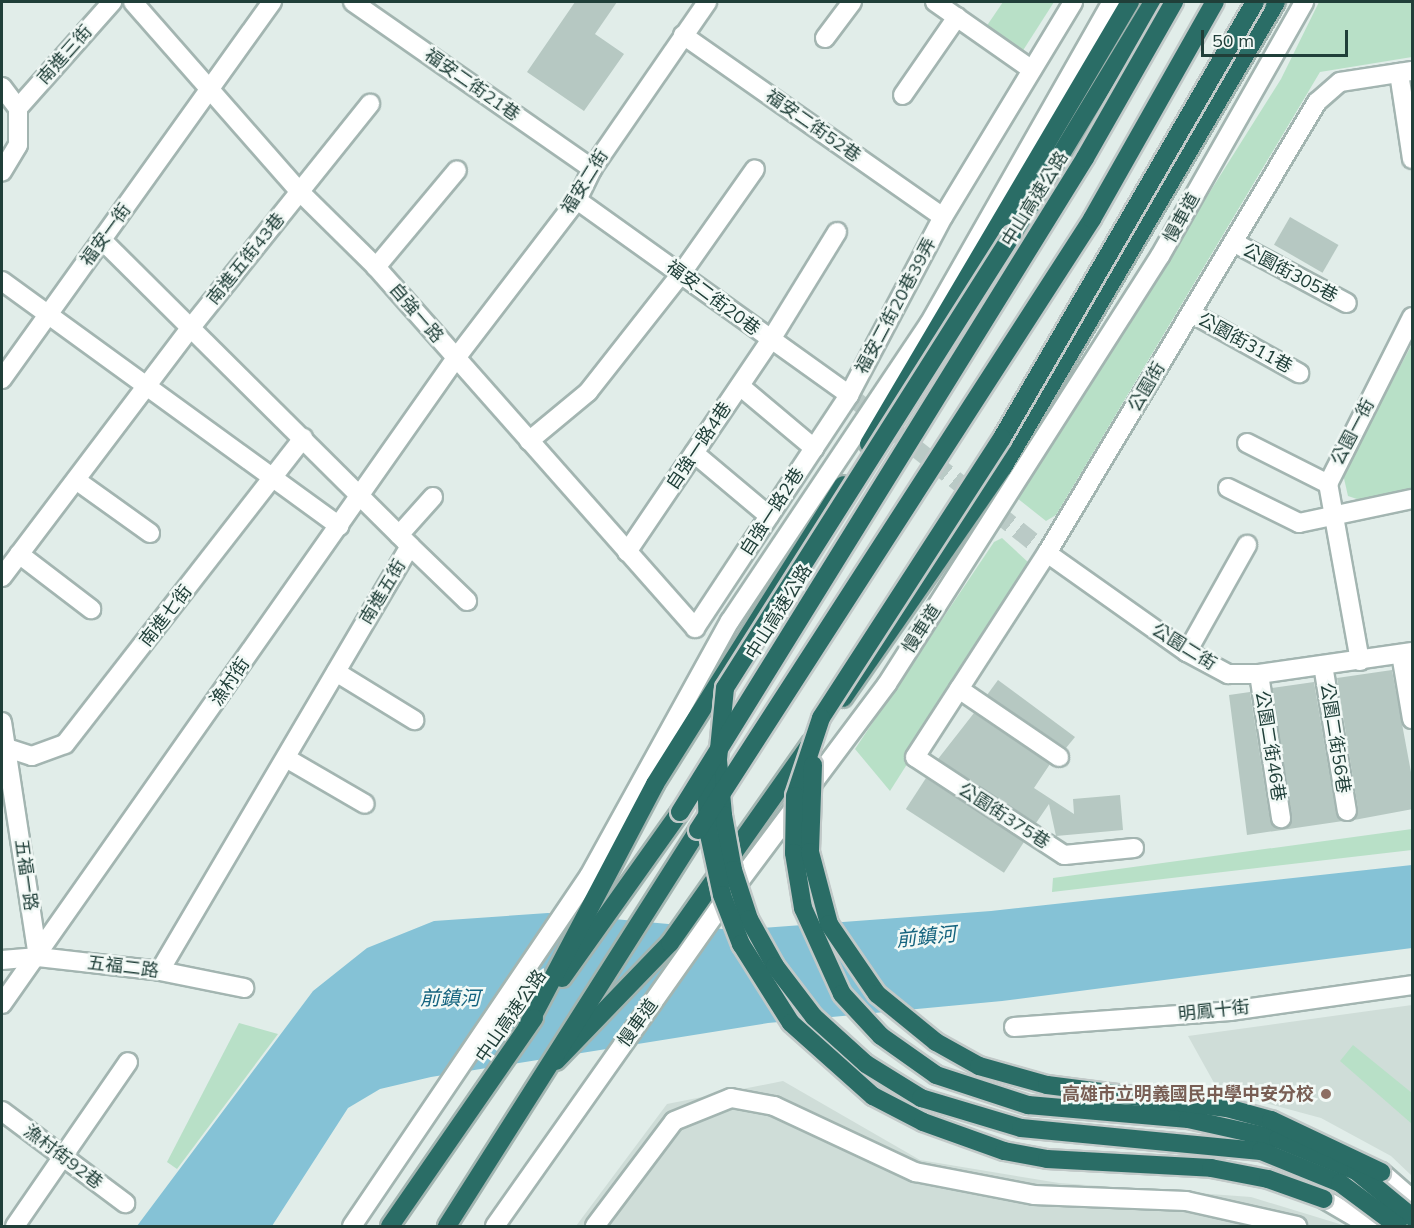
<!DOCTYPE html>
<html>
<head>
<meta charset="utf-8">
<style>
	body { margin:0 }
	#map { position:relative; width:1414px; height:1228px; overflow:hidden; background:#e1ede9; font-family:Mulish,"Noto Sans TC",sans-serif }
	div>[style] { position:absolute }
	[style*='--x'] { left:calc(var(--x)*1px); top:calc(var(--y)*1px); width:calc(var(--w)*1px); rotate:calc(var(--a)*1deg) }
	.built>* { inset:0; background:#cfddd8 }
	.green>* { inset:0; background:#b8e0c7 }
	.water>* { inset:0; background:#85c2d6 }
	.building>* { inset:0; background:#b6c8c2; transform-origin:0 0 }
	.minor-tunnel>* { height:18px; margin-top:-9px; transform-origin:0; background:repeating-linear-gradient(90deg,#bacac6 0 18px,transparent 0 27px) }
	.roads { filter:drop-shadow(2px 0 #a3b5b1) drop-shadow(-2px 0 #a3b5b1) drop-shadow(0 2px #a3b5b1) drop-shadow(0 -2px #a3b5b1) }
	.minor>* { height:18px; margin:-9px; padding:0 9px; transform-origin:9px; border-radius:9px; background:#fff }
	.highway>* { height:18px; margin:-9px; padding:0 9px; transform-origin:9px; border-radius:9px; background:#2a6d66 }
	.bridges { filter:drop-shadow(2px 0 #c1c9c8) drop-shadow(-2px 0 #c1c9c8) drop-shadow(0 2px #c1c9c8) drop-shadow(0 -2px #c1c9c8) }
	.highway-bridge>* { height:18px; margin:-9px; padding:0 9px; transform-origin:9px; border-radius:9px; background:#2a6d66 }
	.dots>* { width:16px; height:16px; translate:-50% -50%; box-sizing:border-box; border:3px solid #f2f9f6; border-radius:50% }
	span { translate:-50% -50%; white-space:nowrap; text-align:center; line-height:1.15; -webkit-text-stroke:5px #f2f9f6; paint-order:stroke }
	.street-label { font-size:18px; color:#203f39 }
	.education-label { font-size:18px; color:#785e54; font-weight:700 }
	.right { translate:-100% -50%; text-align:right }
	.water-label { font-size:20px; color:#16647f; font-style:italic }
	.frame { position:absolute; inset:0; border:3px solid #203f39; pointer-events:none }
	.scale { position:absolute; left:1201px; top:30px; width:147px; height:27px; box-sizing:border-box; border:3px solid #203f39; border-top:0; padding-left:8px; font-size:18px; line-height:21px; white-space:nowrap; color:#203f39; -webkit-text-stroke:4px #f2f9f6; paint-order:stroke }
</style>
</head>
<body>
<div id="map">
	<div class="built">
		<div style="clip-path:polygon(1412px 1005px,1412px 1176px,1391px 1156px,1321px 1118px,1218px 1090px,1188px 1036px)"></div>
		<div style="clip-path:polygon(783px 1081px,920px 1160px,1059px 1183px,1251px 1197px,1346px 1226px,576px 1226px,667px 1104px)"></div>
	</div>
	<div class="green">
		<div style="clip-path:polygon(1003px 2px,1054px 2px,1022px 52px,986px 27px)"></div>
		<div style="clip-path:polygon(1319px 2px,1412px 2px,1412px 57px,1320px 72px,1056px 515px,1046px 521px,1017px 498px,1281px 79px)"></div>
		<div style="clip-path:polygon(1412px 344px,1412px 492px,1366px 502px,1348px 496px,1343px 474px)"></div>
		<div style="clip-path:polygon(1002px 538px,1030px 564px,1029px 572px,890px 791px,855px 749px,994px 542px)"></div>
		<div style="clip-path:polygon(1412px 829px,1412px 850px,1052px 892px,1053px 878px)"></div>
		<div style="clip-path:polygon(239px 1023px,278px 1034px,177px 1169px,167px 1162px)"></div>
		<div style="clip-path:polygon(1353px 1045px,1412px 1093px,1412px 1124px,1340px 1061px)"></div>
	</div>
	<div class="water">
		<div style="clip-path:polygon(1412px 865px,1412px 948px,1002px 1001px,768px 1023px,431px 1077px,380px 1089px,348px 1108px,272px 1226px,137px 1226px,313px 991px,367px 948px,434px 921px,548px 913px,734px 930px,991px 911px)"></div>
	</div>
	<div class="building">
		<div style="clip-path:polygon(575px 2px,617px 2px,595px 34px,624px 54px,584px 111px,527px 72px)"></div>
		<div style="left:1290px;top:217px;width:56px;height:32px;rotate:30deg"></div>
		<div style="clip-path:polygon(1392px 670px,1413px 783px,1413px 809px,1354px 820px,1358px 809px,1337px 678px)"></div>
		<div style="clip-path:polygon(998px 680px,1075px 737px,1066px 748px,987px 695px)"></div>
		<div style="clip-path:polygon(1314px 682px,1336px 813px,1343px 821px,1247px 835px,1229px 695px,1250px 692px,1270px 820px,1282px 829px,1292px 816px,1272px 688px)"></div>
		<div style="clip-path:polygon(974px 713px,1050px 764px,1034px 788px,1074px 814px,1073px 799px,1120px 795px,1123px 830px,1056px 836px,1049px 804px,1036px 823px,938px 759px)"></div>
		<div style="left:926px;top:778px;width:117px;height:37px;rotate:33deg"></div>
	</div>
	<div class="minor-tunnel">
		<div style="--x:849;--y:395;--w:253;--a:38.6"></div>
	</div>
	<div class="roads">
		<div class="minor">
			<div style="--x:133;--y:2;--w:253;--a:48.7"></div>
			<div style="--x:300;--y:192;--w:107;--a:44.6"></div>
			<div style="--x:376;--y:267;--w:482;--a:48.5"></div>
			<div style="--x:695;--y:628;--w:279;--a:-56.5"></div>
			<div style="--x:849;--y:395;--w:201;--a:-62.2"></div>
			<div style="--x:943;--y:217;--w:251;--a:-58.8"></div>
			<div style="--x:353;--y:2;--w:292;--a:34.9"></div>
			<div style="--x:935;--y:2;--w:118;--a:35"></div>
			<div style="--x:683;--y:35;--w:317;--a:35"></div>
			<div style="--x:825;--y:38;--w:45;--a:-53.1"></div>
			<div style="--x:1399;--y:73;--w:87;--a:81.4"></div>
			<div style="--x:2;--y:87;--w:26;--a:53"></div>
			<div style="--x:18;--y:108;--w:37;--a:90"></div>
			<div style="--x:18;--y:145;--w:31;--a:121"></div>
			<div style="--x:903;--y:95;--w:95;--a:-55.3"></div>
			<div style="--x:18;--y:108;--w:142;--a:-48.4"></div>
			<div style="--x:577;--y:200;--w:335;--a:35.6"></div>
			<div style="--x:103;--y:241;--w:433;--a:44.8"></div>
			<div style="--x:410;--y:546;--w:493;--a:120.5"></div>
			<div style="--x:1233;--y:242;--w:129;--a:28.2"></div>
			<div style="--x:376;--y:267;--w:126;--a:-50.1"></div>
			<div style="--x:2;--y:281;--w:417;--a:36"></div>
			<div style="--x:1191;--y:313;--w:124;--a:29.1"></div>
			<div style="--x:2;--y:379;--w:464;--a:-54.4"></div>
			<div style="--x:740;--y:386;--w:97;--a:40"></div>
			<div style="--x:529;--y:441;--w:77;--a:-39.7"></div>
			<div style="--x:588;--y:392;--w:150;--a:-51.8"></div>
			<div style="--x:681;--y:274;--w:128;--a:-54.8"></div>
			<div style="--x:1247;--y:443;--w:91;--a:26.8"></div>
			<div style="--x:694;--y:453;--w:98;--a:40"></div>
			<div style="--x:76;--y:480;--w:91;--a:35.6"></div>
			<div style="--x:1228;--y:488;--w:79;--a:26.2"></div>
			<div style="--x:1299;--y:523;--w:116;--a:-12"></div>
			<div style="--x:399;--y:535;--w:51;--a:-48.2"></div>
			<div style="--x:406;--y:542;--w:85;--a:44"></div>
			<div style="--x:627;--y:552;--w:255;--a:-55.9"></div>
			<div style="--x:770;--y:341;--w:128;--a:-58.4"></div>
			<div style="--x:1047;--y:553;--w:171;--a:35.3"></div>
			<div style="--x:1187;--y:652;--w:47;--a:28.2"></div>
			<div style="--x:1228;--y:674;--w:31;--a:0"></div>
			<div style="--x:1259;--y:674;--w:155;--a:-8.2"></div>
			<div style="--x:19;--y:554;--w:91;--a:37.4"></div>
			<div style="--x:2;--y:577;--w:315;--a:-52.9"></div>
			<div style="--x:192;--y:326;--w:285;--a:-51.3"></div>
			<div style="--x:1187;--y:652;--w:123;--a:-60.7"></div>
			<div style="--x:1401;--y:654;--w:66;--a:80.4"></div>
			<div style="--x:1360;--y:661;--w:180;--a:-100.2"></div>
			<div style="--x:1328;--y:484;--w:187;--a:-63.3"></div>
			<div style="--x:1323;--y:665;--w:148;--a:80.7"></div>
			<div style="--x:336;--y:672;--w:92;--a:31.6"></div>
			<div style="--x:1259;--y:674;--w:146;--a:81.3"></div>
			<div style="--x:959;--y:689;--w:121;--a:34.2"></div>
			<div style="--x:2;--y:722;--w:238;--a:81.3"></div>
			<div style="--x:7;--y:748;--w:26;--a:18"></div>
			<div style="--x:32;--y:756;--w:35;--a:-20"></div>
			<div style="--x:65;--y:744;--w:388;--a:-52.1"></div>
			<div style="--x:286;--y:758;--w:91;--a:30.2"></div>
			<div style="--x:1134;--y:848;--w:70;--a:174.3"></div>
			<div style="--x:1064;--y:855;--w:178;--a:-146.7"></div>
			<div style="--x:915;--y:757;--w:243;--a:-57.1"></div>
			<div style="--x:1047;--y:553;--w:526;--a:-59.09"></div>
			<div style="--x:1317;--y:102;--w:30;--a:-41"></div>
			<div style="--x:1340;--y:82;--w:73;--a:-8.7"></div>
			<div style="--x:2;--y:960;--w:36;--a:-5"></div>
			<div style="--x:38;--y:957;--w:123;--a:6.5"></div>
			<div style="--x:160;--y:971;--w:86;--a:11.4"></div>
			<div style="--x:2;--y:1004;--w:790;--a:-54.9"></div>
			<div style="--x:456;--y:358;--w:199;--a:-52.6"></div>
			<div style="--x:577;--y:200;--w:34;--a:-64"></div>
			<div style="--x:592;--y:169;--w:203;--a:-55.4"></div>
			<div style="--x:1014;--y:1027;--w:217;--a:-4.2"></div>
			<div style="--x:1230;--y:1011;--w:184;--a:-8.1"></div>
			<div style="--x:2;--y:1111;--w:154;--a:36.8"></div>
			<div style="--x:1381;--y:1172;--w:41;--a:41.1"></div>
			<div style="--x:1324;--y:1199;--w:53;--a:30.4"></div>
			<div style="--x:15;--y:1226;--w:199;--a:-55.4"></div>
			<div style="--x:352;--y:1226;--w:423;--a:-55.9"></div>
			<div style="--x:589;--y:876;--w:291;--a:-61.1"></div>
			<div style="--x:730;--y:621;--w:358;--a:-56.2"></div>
			<div style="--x:929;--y:324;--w:370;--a:-60.4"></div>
			<div style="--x:495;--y:1226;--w:387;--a:-54.8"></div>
			<div style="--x:718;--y:910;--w:282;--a:-53.2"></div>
			<div style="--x:887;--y:684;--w:508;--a:-57.47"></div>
			<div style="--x:1160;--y:256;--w:292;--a:-60.4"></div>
			<div style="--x:595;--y:1226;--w:131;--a:-53"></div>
			<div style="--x:674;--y:1121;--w:61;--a:-22"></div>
			<div style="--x:731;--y:1098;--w:44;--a:10.5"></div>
			<div style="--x:774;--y:1106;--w:156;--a:25.1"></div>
			<div style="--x:915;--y:1172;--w:121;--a:10.9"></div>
			<div style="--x:1034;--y:1195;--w:152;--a:2.3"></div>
			<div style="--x:1186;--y:1201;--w:114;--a:12.7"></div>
		</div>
		<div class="highway">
			<div style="--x:1012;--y:235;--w:272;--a:-58.8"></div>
			<div style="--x:869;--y:444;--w:513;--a:-59.44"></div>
			<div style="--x:843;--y:698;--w:281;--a:-55.3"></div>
			<div style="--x:1003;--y:467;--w:539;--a:-59.58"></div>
			<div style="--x:562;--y:978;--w:204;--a:-54.6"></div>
			<div style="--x:527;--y:1027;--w:275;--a:-62.2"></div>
			<div style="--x:655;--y:784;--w:353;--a:-57.8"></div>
			<div style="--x:556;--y:1061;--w:164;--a:-46"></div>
			<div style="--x:670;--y:943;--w:245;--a:-54.8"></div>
			<div style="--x:390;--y:1226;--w:253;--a:-55.3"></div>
			<div style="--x:447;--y:1226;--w:469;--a:-57.6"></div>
		</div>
	</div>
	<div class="bridges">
		<div class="highway-bridge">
			<div style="--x:1255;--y:2;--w:504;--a:120.13"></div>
			<div style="--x:1002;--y:438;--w:333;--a:122.9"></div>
			<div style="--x:821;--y:718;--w:82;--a:108.4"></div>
			<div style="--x:795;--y:796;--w:57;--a:91"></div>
			<div style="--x:794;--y:853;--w:56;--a:80.7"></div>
			<div style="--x:803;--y:908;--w:94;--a:65.6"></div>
			<div style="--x:842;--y:994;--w:57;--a:47.1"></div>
			<div style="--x:881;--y:1036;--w:67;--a:35.3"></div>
			<div style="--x:936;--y:1075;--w:97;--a:18.1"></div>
			<div style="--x:1028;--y:1105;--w:161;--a:5"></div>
			<div style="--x:1188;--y:1119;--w:92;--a:12.5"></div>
			<div style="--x:1278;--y:1139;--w:84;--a:22.3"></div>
			<div style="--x:1356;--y:1171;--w:72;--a:39.4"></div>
			<div style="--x:1012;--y:235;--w:536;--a:122.36"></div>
			<div style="--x:725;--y:688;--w:72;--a:95.6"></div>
			<div style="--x:718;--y:760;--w:55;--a:84.8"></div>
			<div style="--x:723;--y:815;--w:56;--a:79.7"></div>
			<div style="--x:733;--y:870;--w:52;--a:71.9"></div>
			<div style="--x:749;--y:919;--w:54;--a:61"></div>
			<div style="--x:775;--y:966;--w:64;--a:52.6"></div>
			<div style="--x:814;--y:1017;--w:70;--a:42.1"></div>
			<div style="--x:866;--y:1064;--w:65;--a:31.7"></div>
			<div style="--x:921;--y:1098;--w:104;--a:16.7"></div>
			<div style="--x:1021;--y:1128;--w:241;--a:5.5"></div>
			<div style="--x:1261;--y:1151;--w:85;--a:22.1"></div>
			<div style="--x:1340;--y:1183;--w:72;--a:36.6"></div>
			<div style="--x:813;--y:765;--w:87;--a:92"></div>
			<div style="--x:810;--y:852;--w:74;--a:75.2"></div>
			<div style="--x:829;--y:924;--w:85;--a:55.6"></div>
			<div style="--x:877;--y:994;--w:76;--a:39.1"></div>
			<div style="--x:936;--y:1042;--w:49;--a:29.2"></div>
			<div style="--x:979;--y:1066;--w:71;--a:15.6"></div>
			<div style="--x:1047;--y:1085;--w:181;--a:7.3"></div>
			<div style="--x:1227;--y:1108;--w:46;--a:15.3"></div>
			<div style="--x:1271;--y:1120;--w:122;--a:25.3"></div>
			<div style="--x:706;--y:771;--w:59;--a:88.1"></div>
			<div style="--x:708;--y:830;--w:66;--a:77.8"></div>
			<div style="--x:722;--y:895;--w:53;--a:68.8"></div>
			<div style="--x:741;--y:944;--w:93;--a:57.7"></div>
			<div style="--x:791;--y:1023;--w:110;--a:41.7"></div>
			<div style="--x:873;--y:1096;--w:56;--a:27.5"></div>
			<div style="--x:923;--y:1122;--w:86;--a:19.7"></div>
			<div style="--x:1004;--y:1151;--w:44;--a:10.5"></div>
			<div style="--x:1047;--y:1159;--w:164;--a:3.1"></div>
			<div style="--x:1211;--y:1168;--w:58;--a:10.9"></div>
			<div style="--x:1268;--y:1179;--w:59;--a:19.7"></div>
			<div style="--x:680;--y:812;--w:769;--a:-58.23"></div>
			<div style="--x:1085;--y:158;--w:180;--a:-60.3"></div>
			<div style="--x:698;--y:830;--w:727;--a:-57.18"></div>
			<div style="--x:1092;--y:219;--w:249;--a:-60.5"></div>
		</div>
	</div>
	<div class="dots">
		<div style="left:1326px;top:1094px;background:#8d6e63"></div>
	</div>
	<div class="street-label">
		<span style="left:65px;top:55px;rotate:-48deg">南進三街</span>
		<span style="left:472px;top:85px;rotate:35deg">福安二街21巷</span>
		<span style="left:813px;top:126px;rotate:35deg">福安二街52巷</span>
		<span style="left:585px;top:182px;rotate:-58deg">福安二街</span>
		<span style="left:1035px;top:199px;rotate:-58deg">中山高速公路</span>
		<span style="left:1182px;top:218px;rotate:-61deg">慢車道</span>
		<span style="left:106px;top:235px;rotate:-54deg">福安一街</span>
		<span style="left:246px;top:259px;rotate:-51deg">南進五街43巷</span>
		<span style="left:1290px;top:273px;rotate:28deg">公園街305巷</span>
		<span style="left:713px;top:298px;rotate:37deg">福安二街20巷</span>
		<span style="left:896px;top:306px;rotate:-62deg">福安二街20巷39弄</span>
		<span style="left:416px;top:313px;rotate:49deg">自強一路</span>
		<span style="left:1245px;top:343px;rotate:29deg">公園街311巷</span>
		<span style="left:1147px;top:387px;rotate:-59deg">公園街</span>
		<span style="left:1353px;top:432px;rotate:-62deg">公園一街</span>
		<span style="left:699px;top:446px;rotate:-56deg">自強一路4巷</span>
		<span style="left:772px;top:512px;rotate:-57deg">自強一路2巷</span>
		<span style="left:383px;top:592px;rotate:-59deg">南進五街</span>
		<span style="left:779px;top:612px;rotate:-58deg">中山高速公路</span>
		<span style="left:166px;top:616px;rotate:-52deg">南進七街</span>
		<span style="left:922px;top:629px;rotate:-57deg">慢車道</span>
		<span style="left:1184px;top:647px;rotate:32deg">公園二街</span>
		<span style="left:230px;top:682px;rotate:-55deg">漁村街</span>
		<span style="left:1335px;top:738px;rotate:81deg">公園二街56巷</span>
		<span style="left:1270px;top:746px;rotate:81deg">公園二街46巷</span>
		<span style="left:1004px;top:816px;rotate:33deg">公園街375巷</span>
		<span style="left:26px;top:875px;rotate:82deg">五福一路</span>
		<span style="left:123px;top:967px;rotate:7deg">五福二路</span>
		<span style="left:1214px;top:1011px;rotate:-6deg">明鳳十街</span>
		<span style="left:511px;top:1016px;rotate:-55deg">中山高速公路</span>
		<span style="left:638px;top:1023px;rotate:-54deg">慢車道</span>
		<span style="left:63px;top:1157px;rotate:37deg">漁村街92巷</span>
	</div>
	<div class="education-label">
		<span class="right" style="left:1314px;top:1094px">高雄市立明義國民中學中安分校</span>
	</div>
	<div class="water-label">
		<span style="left:926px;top:936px;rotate:-6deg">前鎮河</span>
		<span style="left:450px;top:997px">前鎮河</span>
	</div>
	<div class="frame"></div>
	<div class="scale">50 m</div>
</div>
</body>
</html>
